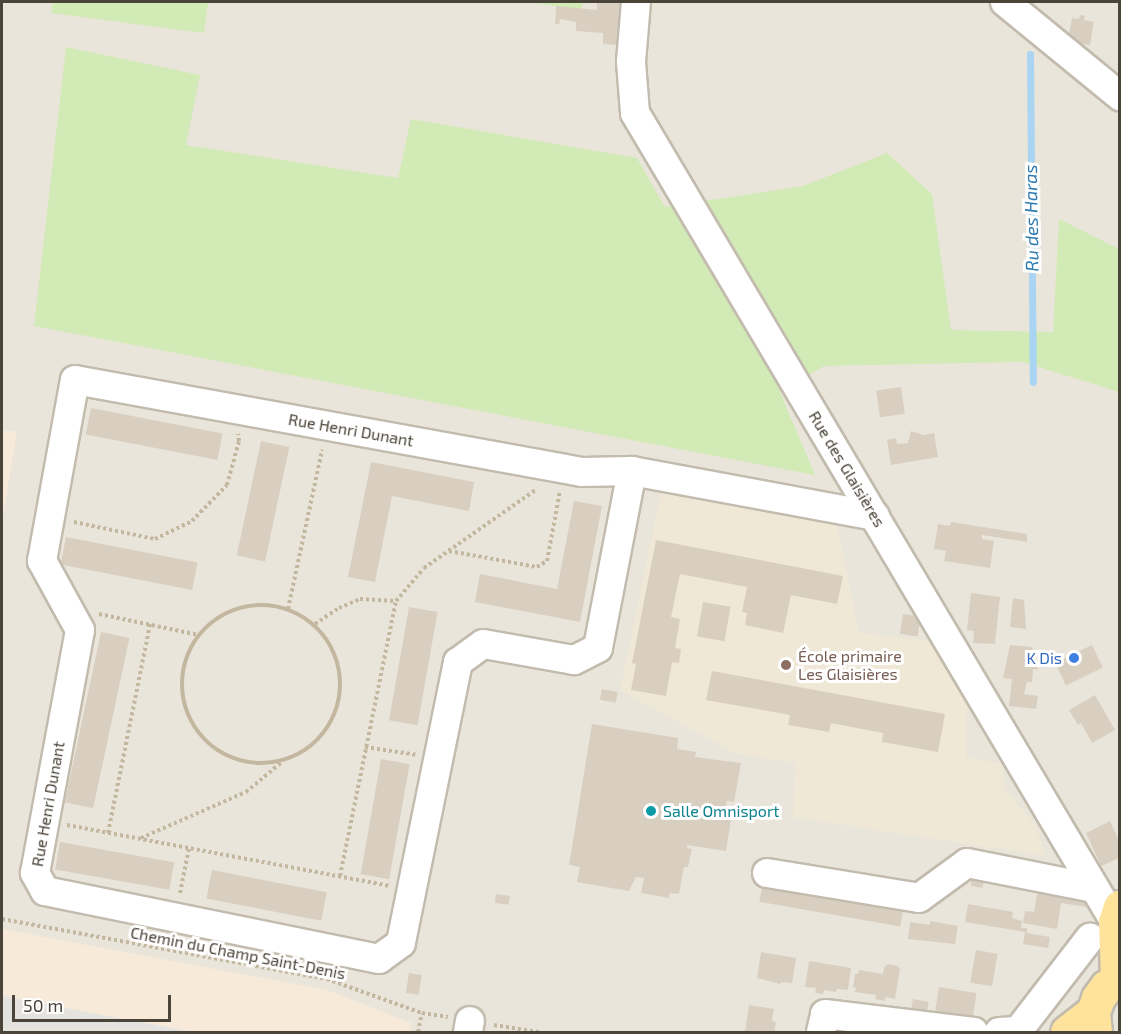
<!DOCTYPE html>
<html>
<head>
<meta charset="utf-8">
<style>
	body { margin:0 }
	#map { position:relative; width:1121px; height:1034px; overflow:hidden; background:#f6f3ec; font-family:"Exo 2",sans-serif }
	div>[style] { position:absolute }
	[style*='--x'] { left:calc(var(--x)*1px); top:calc(var(--y)*1px); width:calc(var(--w)*1px); rotate:calc(var(--a)*1deg) }
	.residential>* { inset:0; background:#eae5da; transform-origin:0 0 }
	.commercial>* { inset:0; background:#f7ead8 }
	.education>* { inset:0; background:#efe8d6 }
	.green>* { inset:0; background:#d2eab5 }
	.parking>* { inset:0; background:#e5e3e0 }
	.stream>* { height:7px; margin:-3.5px; padding:0 3.5px; transform-origin:3.5px; border-radius:3.5px; background:#a9d4f2 }
	.building>* { inset:0; background:#d8cfc1; transform-origin:0 0 }
	.path>* { height:4px; margin-top:-2px; transform-origin:0; background:repeating-linear-gradient(90deg,#c4b79f 0 3px,transparent 0 6px) }
	.path>.ring { margin:-2px; padding:0; box-sizing:content-box; background:none; border:4px solid #c4b79f; border-radius:50% }
	.roads { filter:drop-shadow(2px 0 #c2bbae) drop-shadow(-2px 0 #c2bbae) drop-shadow(0 2px #c2bbae) drop-shadow(0 -2px #c2bbae) }
	.minor>* { height:28px; margin:-14px; padding:0 14px; transform-origin:14px; border-radius:14px; background:#fff }
	.major>* { height:33px; margin:-16.5px; padding:0 16.5px; transform-origin:16.5px; border-radius:16.5px; background:#ffe39c }
	.dots>* { width:16px; height:16px; translate:-50% -50%; box-sizing:border-box; border:3px solid #fff; border-radius:50% }
	span { translate:-50% -50%; white-space:nowrap; text-align:center; line-height:1.15; -webkit-text-stroke:6px #fff; paint-order:stroke }
	.street-label { font-size:16px; color:#4b4439 }
	.education-label { font-size:16px; color:#785e54 }
	.left { translate:0 -50%; text-align:left }
	.shop-label { font-size:16px; color:#366cbe }
	.right { translate:-100% -50%; text-align:right }
	.culture-label { font-size:16px; color:#0d838f }
	.water-label { font-size:18px; color:#2e7ab2; font-style:italic }
	.frame { position:absolute; inset:0; border:3px solid #4b4439; pointer-events:none }
	.scale { position:absolute; left:12px; top:995px; width:159px; height:27px; box-sizing:border-box; border:3px solid #4b4439; border-top:0; padding-left:8px; font-size:18px; line-height:21px; white-space:nowrap; color:#4b4439; -webkit-text-stroke:4px #fff; paint-order:stroke }
</style>
</head>
<body>
<div id="map">
	<div class="residential">
		<div style="left:2px;top:2px;width:1117px;height:1030px"></div>
	</div>
	<div class="commercial">
		<div style="clip-path:polygon(2px 430px,17px 432px,2px 522px)"></div>
		<div style="clip-path:polygon(2px 929px,327px 990px,411px 1023px,410px 1032px,2px 1032px)"></div>
	</div>
	<div class="education">
		<div style="clip-path:polygon(661px 494px,836px 520px,859px 633px,930px 641px,967px 695px,966px 757px,1002px 764px,1004px 788px,1036px 826px,1045px 856px,793px 817px,796px 763px,737px 754px,620px 690px)"></div>
	</div>
	<div class="green">
		<div style="clip-path:polygon(53px 2px,208px 2px,204px 33px,51px 13px)"></div>
		<div style="clip-path:polygon(528px 2px,583px 2px,581px 10px)"></div>
		<div style="clip-path:polygon(66px 47px,200px 75px,186px 145px,398px 178px,411px 119px,637px 158px,665px 207px,803px 186px,887px 153px,932px 194px,951px 330px,1053px 332px,1059px 219px,1119px 249px,1119px 392px,1023px 362px,824px 366px,780px 392px,815px 475px,34px 326px)"></div>
	</div>
	<div class="parking">
		<div style="clip-path:polygon(2px 996px,193px 1032px,2px 1032px)"></div>
	</div>
	<div class="stream">
		<div style="--x:1030;--y:54;--w:328;--a:89.5"></div>
	</div>
	<div class="building">
		<div style="clip-path:polygon(597px 2px,620px 2px,616px 45px,603px 44px,603px 33px,576px 31px,576px 22px,560px 19px,559px 24px,555px 24px,556px 6px,597px 10px)"></div>
		<div style="clip-path:polygon(1080px 15px,1085px 16px,1084px 20px,1094px 22px,1090px 45px,1068px 41px,1072px 18px,1079px 19px)"></div>
		<div style="left:901px;top:387px;width:27px;height:25px;rotate:82deg"></div>
		<div style="left:91px;top:408px;width:134px;height:27px;rotate:11deg"></div>
		<div style="clip-path:polygon(911px 431px,924px 435px,934px 433px,938px 457px,891px 465px,887px 440px,896px 438px,897px 444px,908px 443px)"></div>
		<div style="left:261px;top:441px;width:29px;height:117px;rotate:12deg"></div>
		<div style="clip-path:polygon(371px 462px,474px 482px,469px 511px,392px 496px,375px 582px,348px 577px)"></div>
		<div style="clip-path:polygon(574px 501px,602px 506px,580px 622px,475px 602px,480px 574px,557px 589px)"></div>
		<div style="clip-path:polygon(951px 522px,1027px 534px,1027px 542px,982px 535px,982px 539px,994px 541px,990px 568px,944px 561px,946px 551px,934px 549px,938px 524px,950px 526px)"></div>
		<div style="left:66px;top:537px;width:134px;height:28px;rotate:11deg"></div>
		<div style="clip-path:polygon(656px 540px,843px 576px,837px 604px,791px 595px,783px 633px,745px 625px,747px 613px,742px 612px,747px 587px,680px 574px,671px 617px,680px 619px,675px 648px,681px 649px,679px 663px,672px 662px,666px 696px,631px 690px,636px 664px,632px 663px)"></div>
		<div style="clip-path:polygon(971px 593px,1000px 597px,995px 644px,973px 643px,974px 631px,967px 630px)"></div>
		<div style="clip-path:polygon(1013px 598px,1024px 600px,1026px 629px,1010px 627px)"></div>
		<div style="left:703px;top:602px;width:28px;height:35px;rotate:10deg"></div>
		<div style="left:409px;top:607px;width:29px;height:115px;rotate:10deg"></div>
		<div style="left:903px;top:614px;width:18px;height:20px;rotate:9deg"></div>
		<div style="left:101px;top:632px;width:29px;height:174px;rotate:12deg"></div>
		<div style="clip-path:polygon(1010px 645px,1032px 647px,1038px 670px,1033px 669px,1032px 682px,1027px 682px,1024px 694px,1038px 696px,1036px 709px,1009px 706px,1012px 679px,1003px 678px)"></div>
		<div style="left:1092px;top:645px;width:25px;height:41px;rotate:64deg"></div>
		<div style="clip-path:polygon(712px 671px,945px 714px,938px 752px,882px 742px,883px 733px,831px 723px,829px 732px,788px 725px,790px 715px,706px 700px)"></div>
		<div style="left:602px;top:689px;width:16px;height:11px;rotate:11deg"></div>
		<div style="clip-path:polygon(1095px 695px,1115px 730px,1092px 743px,1081px 723px,1078px 725px,1069px 710px)"></div>
		<div style="clip-path:polygon(592px 724px,678px 738px,677px 749px,696px 752px,695px 757px,741px 763px,734px 802px,727px 801px,725px 811px,732px 813px,726px 851px,687px 845px,687px 848px,692px 849px,688px 867px,684px 867px,679px 894px,670px 893px,669px 898px,641px 893px,644px 878px,636px 877px,629px 891px,577px 882px,580px 867px,569px 865px)"></div>
		<div style="left:381px;top:759px;width:29px;height:117px;rotate:10deg"></div>
		<div style="clip-path:polygon(1110px 821px,1119px 841px,1119px 858px,1101px 866px,1086px 833px)"></div>
		<div style="left:60px;top:842px;width:116px;height:28px;rotate:10deg"></div>
		<div style="left:212px;top:870px;width:117px;height:29px;rotate:11deg"></div>
		<div style="left:972px;top:877px;width:12px;height:9px;rotate:9deg"></div>
		<div style="left:762px;top:887px;width:143px;height:15px;rotate:10deg"></div>
		<div style="clip-path:polygon(1038px 889px,1081px 897px,1087px 907px,1061px 903px,1057px 929px,1023px 923px,1025px 911px,1034px 912px)"></div>
		<div style="left:496px;top:894px;width:14px;height:9px;rotate:8deg"></div>
		<div style="clip-path:polygon(968px 904px,1013px 912px,1012px 918px,1022px 921px,1021px 928px,1027px 928px,1027px 933px,1050px 937px,1048px 948px,1023px 944px,1025px 932px,965px 922px)"></div>
		<div style="clip-path:polygon(930px 921px,958px 926px,955px 944px,908px 939px,910px 922px,930px 925px)"></div>
		<div style="left:976px;top:950px;width:22px;height:33px;rotate:10deg"></div>
		<div style="clip-path:polygon(761px 952px,796px 958px,792px 983px,781px 982px,780px 984px,757px 978px)"></div>
		<div style="clip-path:polygon(809px 961px,851px 968px,848px 990px,837px 989px,836px 992px,824px 990px,823px 994px,815px 993px,816px 988px,805px 987px)"></div>
		<div style="clip-path:polygon(888px 964px,898px 966px,900px 969px,895px 999px,885px 997px,885px 1001px,875px 999px,876px 995px,855px 992px,856px 988px,853px 987px,855px 974px,858px 974px,859px 970px,883px 974px,884px 967px)"></div>
		<div style="left:409px;top:973px;width:13px;height:20px;rotate:9deg"></div>
		<div style="left:939px;top:987px;width:38px;height:25px;rotate:9deg"></div>
		<div style="left:913px;top:999px;width:16px;height:16px;rotate:11deg"></div>
		<div style="clip-path:polygon(749px 1005px,774px 1009px,772px 1021px,776px 1022px,774px 1032px,745px 1032px)"></div>
	</div>
	<div class="path">
		<div style="--x:74;--y:522;--w:83;--a:11.9"></div>
		<div style="--x:155;--y:539;--w:41;--a:-25.9"></div>
		<div style="--x:192;--y:521;--w:50;--a:-45.8"></div>
		<div style="--x:227;--y:485;--w:46;--a:-74.7"></div>
		<div style="--x:239;--y:441;--w:7;--a:-98"></div>
		<div style="--x:449;--y:551;--w:89;--a:10.3"></div>
		<div style="--x:537;--y:567;--w:12;--a:-31"></div>
		<div style="--x:547;--y:561;--w:71;--a:-79.5"></div>
		<div class="ring" style="left:182px;top:605px;width:154px;height:154px"></div>
		<div style="--x:288;--y:609;--w:163;--a:-77.9"></div>
		<div style="--x:99;--y:614;--w:102;--a:11.9"></div>
		<div style="--x:315;--y:624;--w:29;--a:-34"></div>
		<div style="--x:339;--y:608;--w:23;--a:-23"></div>
		<div style="--x:360;--y:599;--w:36;--a:3"></div>
		<div style="--x:365;--y:747;--w:53;--a:8.7"></div>
		<div style="--x:67;--y:825;--w:329;--a:10.7"></div>
		<div style="--x:108;--y:833;--w:213;--a:-78.6"></div>
		<div style="--x:141;--y:838;--w:115;--a:-23.7"></div>
		<div style="--x:246;--y:792;--w:48;--a:-40"></div>
		<div style="--x:340;--y:876;--w:281;--a:-78.5"></div>
		<div style="--x:396;--y:601;--w:43;--a:-49.7"></div>
		<div style="--x:424;--y:568;--w:138;--a:-35"></div>
		<div style="--x:180;--y:893;--w:46;--a:-78.7"></div>
		<div style="--x:2;--y:919;--w:330;--a:10.5"></div>
		<div style="--x:327;--y:979;--w:101;--a:19.7"></div>
		<div style="--x:422;--y:1013;--w:26;--a:9"></div>
		<div style="--x:494;--y:1025;--w:45;--a:9"></div>
		<div style="--x:418;--y:1032;--w:19;--a:-78"></div>
	</div>
	<div class="roads">
		<div class="minor">
			<div style="--x:636;--y:2;--w:60;--a:94.8"></div>
			<div style="--x:631;--y:62;--w:51;--a:85.5"></div>
			<div style="--x:635;--y:113;--w:941;--a:59.32"></div>
			<div style="--x:1005;--y:2;--w:149;--a:39.3"></div>
			<div style="--x:632;--y:471;--w:180;--a:100.9"></div>
			<div style="--x:598;--y:648;--w:27;--a:153"></div>
			<div style="--x:574;--y:660;--w:92;--a:-170"></div>
			<div style="--x:483;--y:644;--w:31;--a:144"></div>
			<div style="--x:458;--y:662;--w:287;--a:101.5"></div>
			<div style="--x:401;--y:943;--w:27;--a:144"></div>
			<div style="--x:379;--y:959;--w:341;--a:-168.5"></div>
			<div style="--x:45;--y:891;--w:21;--a:-119"></div>
			<div style="--x:35;--y:873;--w:247;--a:-79.5"></div>
			<div style="--x:80;--y:630;--w:79;--a:-118.8"></div>
			<div style="--x:42;--y:561;--w:184;--a:-79.7"></div>
			<div style="--x:75;--y:380;--w:515;--a:10.28"></div>
			<div style="--x:582;--y:472;--w:50;--a:-1.1"></div>
			<div style="--x:632;--y:471;--w:247;--a:10.5"></div>
			<div style="--x:767;--y:873;--w:154;--a:9.3"></div>
			<div style="--x:919;--y:898;--w:59;--a:-36.1"></div>
			<div style="--x:967;--y:863;--w:128;--a:11.2"></div>
			<div style="--x:468;--y:1032;--w:11;--a:-80"></div>
			<div style="--x:821;--y:1032;--w:18;--a:-77"></div>
			<div style="--x:825;--y:1014;--w:150;--a:6.9"></div>
			<div style="--x:999;--y:1032;--w:19;--a:-3"></div>
			<div style="--x:1018;--y:1031;--w:118;--a:-52.3"></div>
		</div>
		<div class="major">
			<div style="--x:1117;--y:978;--w:56;--a:-92"></div>
			<div style="--x:1115;--y:922;--w:16;--a:-72"></div>
			<div style="--x:1067;--y:1032;--w:33;--a:-38"></div>
			<div style="--x:1095;--y:1032;--w:20;--a:-96"></div>
			<div style="--x:1093;--y:1012;--w:15;--a:-70"></div>
			<div style="--x:1098;--y:998;--w:14;--a:-54"></div>
			<div style="--x:1106;--y:987;--w:17;--a:-36"></div>
		</div>
	</div>
	<div class="dots">
		<div style="left:1074px;top:658px;background:#3f7fe0"></div>
		<div style="left:786px;top:665px;background:#8d6e63"></div>
		<div style="left:651px;top:811px;background:#0f9aa8"></div>
	</div>
	<div class="street-label">
		<span style="left:351px;top:430px;rotate:10deg">Rue Henri Dunant</span>
		<span style="left:847px;top:469px;rotate:59deg">Rue des Glaisières</span>
		<span style="left:48px;top:804px;rotate:-80deg">Rue Henri Dunant</span>
		<span style="left:238px;top:953px;rotate:11deg">Chemin du Champ Saint-Denis</span>
	</div>
	<div class="education-label">
		<span class="left" style="left:798px;top:665px">École primaire<br>Les Glaisières</span>
	</div>
	<div class="shop-label">
		<span class="right" style="left:1062px;top:658px">K Dis</span>
	</div>
	<div class="culture-label">
		<span class="left" style="left:663px;top:811px">Salle Omnisport</span>
	</div>
	<div class="water-label">
		<span style="left:1031px;top:218px;rotate:-91deg">Ru des Haras</span>
	</div>
	<div class="frame"></div>
	<div class="scale">50 m</div>
</div>
</body>
</html>
